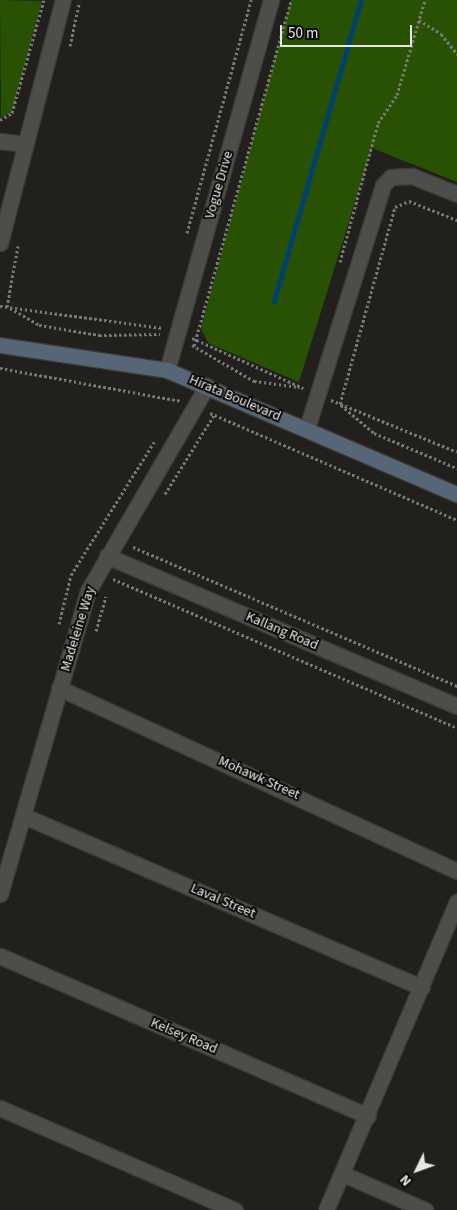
<!DOCTYPE html>
<html>
<head>
<meta charset="utf-8">
<style>
	body { margin:0 }
	#map { position:relative; width:457px; height:1210px; overflow:hidden; background:#22201d; font-family:"Source Sans 3",sans-serif }
	div>[style] { position:absolute }
	[style*='--x'] { left:calc(var(--x)*1px); top:calc(var(--y)*1px); width:calc(var(--w)*1px); rotate:calc(var(--a)*1deg) }
	.green>* { inset:0; background:#285104 }
	.stream>* { height:5px; margin:-2.5px; padding:0 2.5px; transform-origin:2.5px; border-radius:2.5px; background:#00416e }
	.path>* { height:3px; margin-top:-1.5px; transform-origin:0; background:repeating-linear-gradient(90deg,#7a7876 0 2.5px,transparent 0 5px) }
	.roads { filter:drop-shadow(1px 0 #3c3b39) drop-shadow(-1px 0 #3c3b39) drop-shadow(0 1px #3c3b39) drop-shadow(0 -1px #3c3b39) }
	.street>* { height:15px; margin:-7.5px; padding:0 7.5px; transform-origin:7.5px; border-radius:7.5px; background:#4f4d4a }
	.secondary>* { height:15px; margin:-7.5px; padding:0 7.5px; transform-origin:7.5px; border-radius:7.5px; background:#576676 }
	span { translate:-50% -50%; white-space:nowrap; text-align:center; line-height:1.15; -webkit-text-stroke:4px #0b0a09; paint-order:stroke }
	.street-label { font-size:14px; color:#e8e7e5 }
	.north { position:absolute; left:392px; top:1145px; width:50px; height:50px; -webkit-text-stroke:4px #0b0a09; paint-order:stroke; rotate:228deg; font-size:14px; font-weight:700; line-height:20px; text-align:center; color:#e8e7e5 }
	.north::after { content:''; display:block; margin:auto; width:18px; height:22px; background:#e8e7e5; clip-path:polygon(50% 0,100% 100%,50% 72%,0 100%) }
	.scale { position:absolute; left:280px; top:25px; width:132px; height:22px; box-sizing:border-box; border:2px solid #e8e7e5; border-top:0; padding-left:6px; font-size:15px; line-height:18px; white-space:nowrap; color:#e8e7e5; -webkit-text-stroke:4px #0b0a09; paint-order:stroke }
</style>
</head>
<body>
<div id="map">
	<div class="green">
		<div style="clip-path:polygon(0 0,42px 1px,12px 112px,1px 118px)"></div>
		<div style="clip-path:polygon(291px 0,457px 0,457px 182px,372px 148px,299px 382px,208px 343px,201px 328px)"></div>
	</div>
	<div class="stream">
		<div style="--x:274;--y:301;--w:313;--a:-73.9"></div>
	</div>
	<div class="path">
		<div style="--x:419;--y:20;--w:26;--a:32"></div>
		<div style="--x:441;--y:34;--w:26;--a:51"></div>
		<div style="--x:70;--y:46;--w:43;--a:-77.9"></div>
		<div style="--x:0;--y:120;--w:14;--a:-30"></div>
		<div style="--x:12;--y:113;--w:117;--a:-74.2"></div>
		<div style="--x:187;--y:233;--w:242;--a:-74.6"></div>
		<div style="--x:340;--y:262;--w:144;--a:-74.7"></div>
		<div style="--x:378;--y:123;--w:34;--a:-56"></div>
		<div style="--x:397;--y:95;--w:99;--a:-73.6"></div>
		<div style="--x:0;--y:306;--w:164;--a:7.7"></div>
		<div style="--x:7;--y:307;--w:62;--a:-79.8"></div>
		<div style="--x:10;--y:308;--w:34;--a:30"></div>
		<div style="--x:39;--y:325;--w:61;--a:9.5"></div>
		<div style="--x:99;--y:335;--w:61;--a:-0.9"></div>
		<div style="--x:192;--y:338;--w:122;--a:24.2"></div>
		<div style="--x:192;--y:345;--w:72;--a:30.1"></div>
		<div style="--x:254;--y:381;--w:46;--a:7.4"></div>
		<div style="--x:194;--y:346;--w:359;--a:-74.3"></div>
		<div style="--x:0;--y:368;--w:184;--a:10.3"></div>
		<div style="--x:331;--y:400;--w:136;--a:22.4"></div>
		<div style="--x:340;--y:404;--w:205;--a:-74.4"></div>
		<div style="--x:395;--y:207;--w:15;--a:-23"></div>
		<div style="--x:409;--y:201;--w:52;--a:21.6"></div>
		<div style="--x:341;--y:405;--w:43;--a:40.3"></div>
		<div style="--x:374;--y:433;--w:90;--a:22.9"></div>
		<div style="--x:210;--y:413;--w:269;--a:23.4"></div>
		<div style="--x:165;--y:494;--w:93;--a:-58.2"></div>
		<div style="--x:133;--y:547;--w:353;--a:23.2"></div>
		<div style="--x:113;--y:579;--w:375;--a:23.4"></div>
		<div style="--x:59;--y:624;--w:50;--a:-76.2"></div>
		<div style="--x:71;--y:575;--w:157;--a:-58"></div>
		<div style="--x:96;--y:631;--w:36;--a:-74"></div>
	</div>
	<div class="roads">
		<div class="street">
			<div style="--x:0;--y:141;--w:23;--a:7"></div>
			<div style="--x:0;--y:243;--w:251;--a:-75.5"></div>
			<div style="--x:167;--y:370;--w:384;--a:-74.3"></div>
			<div style="--x:307;--y:428;--w:255;--a:-72.6"></div>
			<div style="--x:383;--y:185;--w:11;--a:-45"></div>
			<div style="--x:391;--y:177;--w:21;--a:-3"></div>
			<div style="--x:412;--y:176;--w:48;--a:21.8"></div>
			<div style="--x:107;--y:556;--w:381;--a:23.2"></div>
			<div style="--x:59;--y:688;--w:438;--a:24.7"></div>
			<div style="--x:24;--y:816;--w:433;--a:23.3"></div>
			<div style="--x:0;--y:894;--w:316;--a:-73.8"></div>
			<div style="--x:88;--y:591;--w:237;--a:-59.9"></div>
			<div style="--x:0;--y:956;--w:401;--a:23.5"></div>
			<div style="--x:0;--y:1108;--w:256;--a:23.5"></div>
			<div style="--x:343;--y:1174;--w:90;--a:23.7"></div>
			<div style="--x:326;--y:1210;--w:335;--a:-67"></div>
		</div>
		<div class="secondary">
			<div style="--x:0;--y:345;--w:169;--a:8.5"></div>
			<div style="--x:167;--y:370;--w:315;--a:23.2"></div>
		</div>
	</div>
	<div class="street-label">
		<span style="left:219px;top:185px;rotate:-74deg">Vogue Drive</span>
		<span style="left:235px;top:398px;rotate:23deg">Hirata Boulevard</span>
		<span style="left:78px;top:629px;rotate:-73deg">Madeleine Way</span>
		<span style="left:282px;top:631px;rotate:23deg">Kallang Road</span>
		<span style="left:259px;top:778px;rotate:24deg">Mohawk Street</span>
		<span style="left:223px;top:901px;rotate:23deg">Laval Street</span>
		<span style="left:184px;top:1036px;rotate:23deg">Kelsey Road</span>
	</div>
	<div class="north">N</div>
	<div class="scale">50 m</div>
</div>
</body>
</html>
